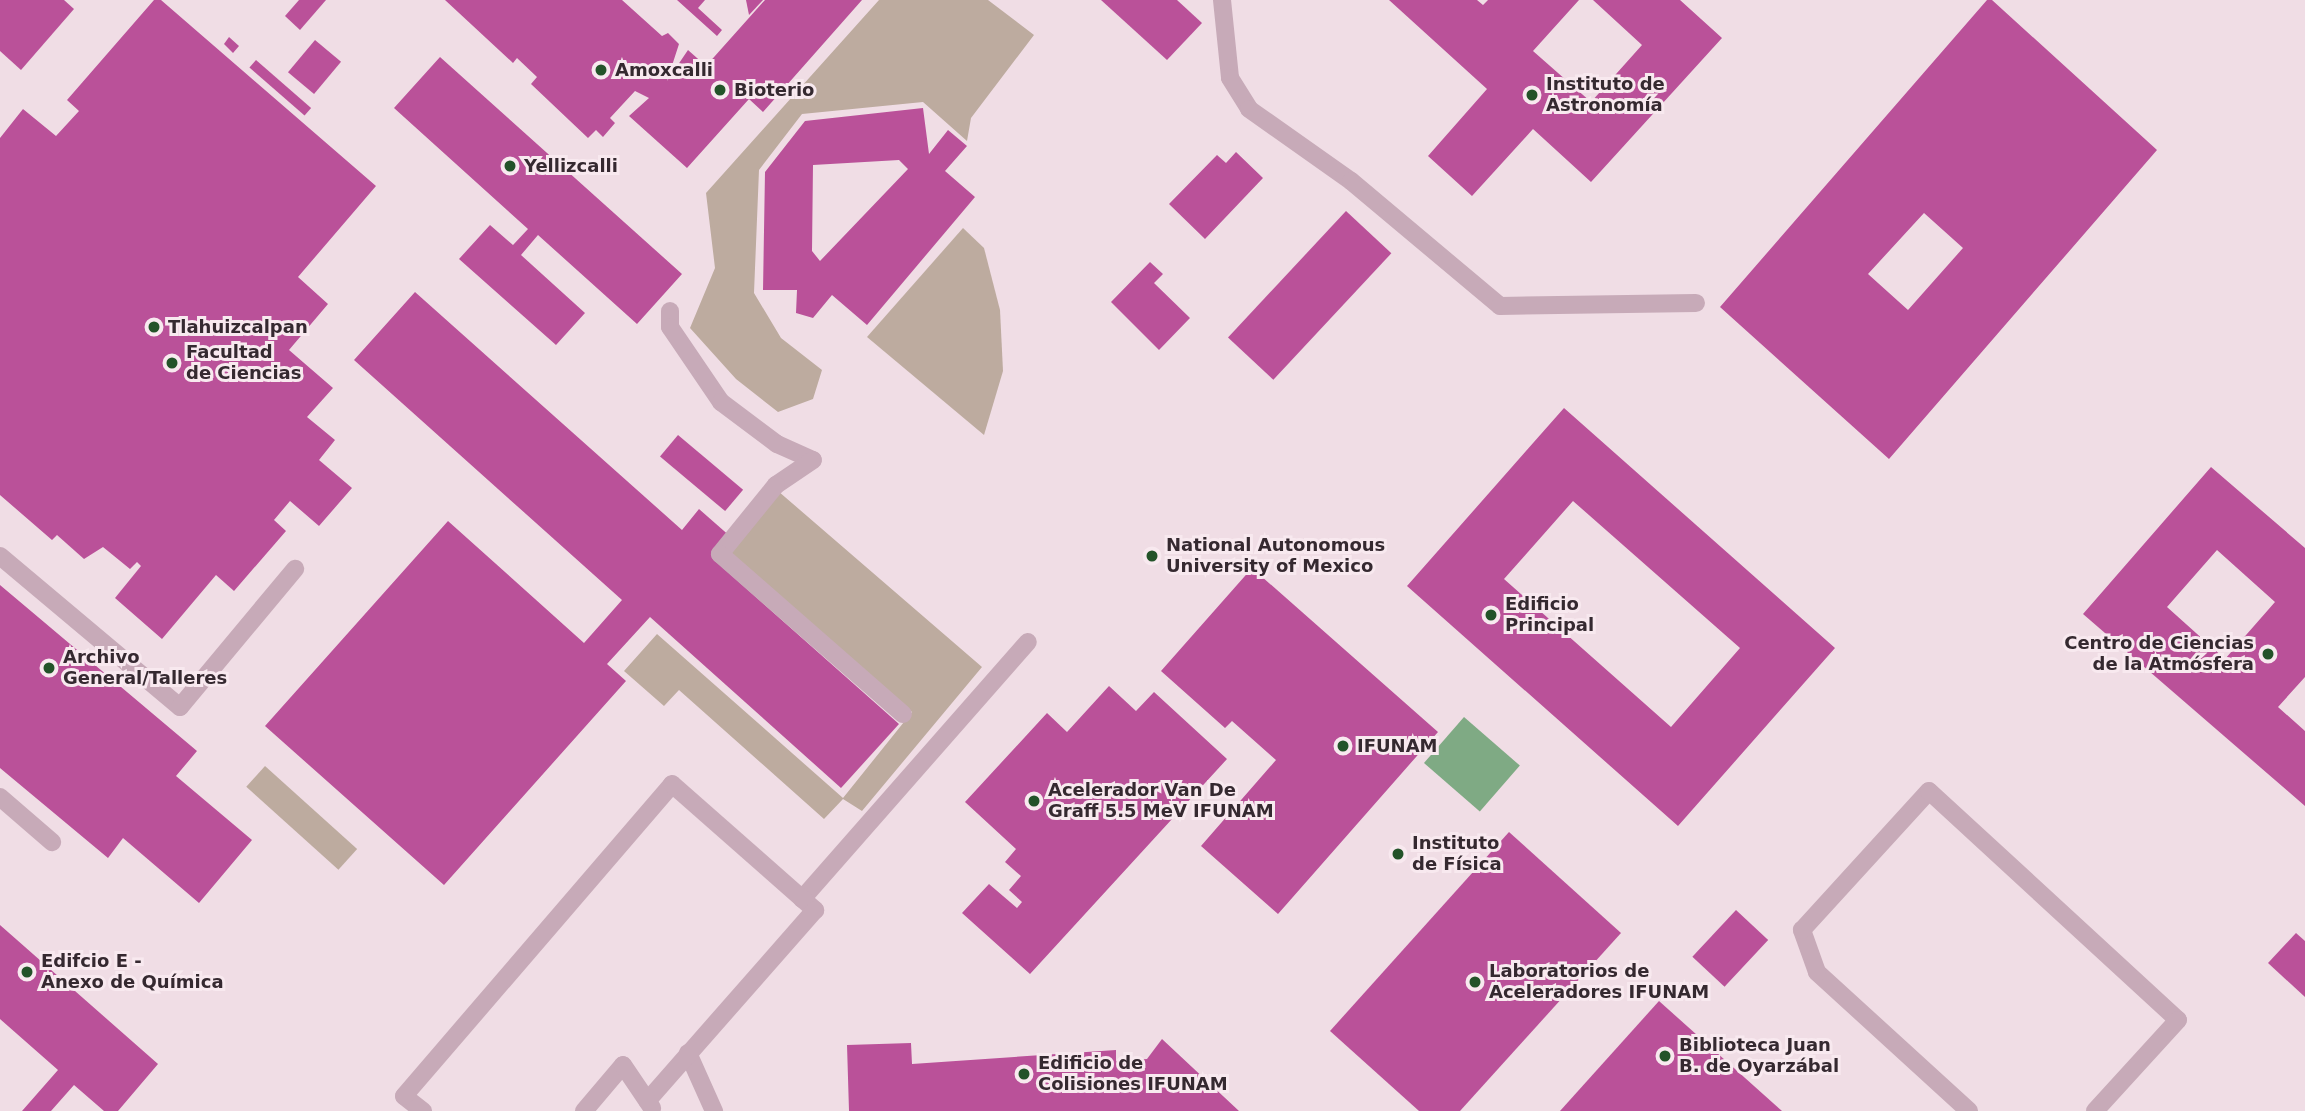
<!DOCTYPE html>
<html>
<head>
<meta charset="utf-8">
<style>
	body { margin:0 }
	#map { position:relative; width:2305px; height:1111px; overflow:hidden; background:#f0dde5; font-family:"DejaVu Sans",sans-serif }
	div>[style] { position:absolute }
	[style*='--x'] { left:calc(var(--x)*1px); top:calc(var(--y)*1px); width:calc(var(--w)*1px); rotate:calc(var(--a)*1deg) }
	.green>* { inset:0; background:#bdab9f; transform-origin:0 0 }
	.water>* { inset:0; background:#7faa84; transform-origin:0 0 }
	.building>* { inset:0; background:#ba5199; transform-origin:0 0 }
	.minor>* { height:18px; margin:-9px; padding:0 9px; transform-origin:9px; border-radius:9px; background:#c7aab8 }
	.dots>* { width:19px; height:19px; translate:-50% -50%; box-sizing:border-box; border:4px solid #f8e9ef; border-radius:50% }
	span { translate:-50% -50%; white-space:nowrap; text-align:center; line-height:1.15; -webkit-text-stroke:6px #f8e9ef; paint-order:stroke }
	.poi-label { font-size:18px; color:#352930; font-weight:700 }
	.left { translate:0 -50%; text-align:left }
	.right { translate:-100% -50%; text-align:right }
</style>
</head>
<body>
<div id="map">
	<div class="green">
		<div style="clip-path:polygon(879px 0,988px 0,1034px 35px,971px 118px,967px 141px,923px 102px,802px 114px,759px 170px,754px 293px,781px 338px,822px 370px,813px 399px,778px 412px,736px 379px,690px 328px,715px 268px,706px 193px)"></div>
		<div style="clip-path:polygon(963px 228px,984px 248px,1000px 310px,1003px 371px,984px 435px,867px 337px)"></div>
		<div style="clip-path:polygon(778px 491px,982px 667px,862px 811px,843px 799px,824px 819px,679px 690px,664px 706px,624px 671px,657px 634px,843px 798px,912px 712px,726px 552px)"></div>
		<div style="left:265px;top:766px;width:124px;height:28px;rotate:42deg"></div>
	</div>
	<div class="water">
		<div style="left:1464px;top:717px;width:74px;height:61px;rotate:41deg"></div>
	</div>
	<div class="building">
		<div style="clip-path:polygon(0 0,64px 0,74px 9px,21px 70px,0 51px)"></div>
		<div style="clip-path:polygon(154px 0,161px 0,376px 186px,298px 277px,328px 304px,289px 350px,333px 388px,307px 417px,335px 440px,319px 460px,352px 488px,319px 526px,290px 501px,274px 520px,286px 531px,234px 591px,216px 575px,162px 639px,115px 598px,141px 566px,137px 562px,130px 569px,103px 547px,84px 559px,57px 535px,52px 540px,0 495px,0 138px,23px 109px,56px 136px,79px 111px,67px 100px)"></div>
		<div style="clip-path:polygon(299px 0,326px 0,300px 30px,285px 16px)"></div>
		<div style="clip-path:polygon(445px 0,622px 0,662px 36px,668px 33px,679px 44px,667px 81px,688px 50px,706px 66px,765px 0,862px 0,763px 112px,749px 99px,687px 168px,629px 116px,649px 98px,635px 91px,610px 118px,615px 123px,603px 137px,596px 130px,588px 138px,531px 84px,537px 77px,517px 58px,513px 63px)"></div>
		<div style="clip-path:polygon(677px 0,705px 0,698px 8px,722px 30px,717px 36px)"></div>
		<div style="clip-path:polygon(746px 0,763px 0,749px 15px)"></div>
		<div style="clip-path:polygon(1101px 0,1177px 0,1202px 23px,1167px 60px)"></div>
		<div style="clip-path:polygon(1389px 0,1477px 0,1483px 5px,1488px 0,1579px 0,1533px 51px,1591px 102px,1642px 45px,1593px 0,1680px 0,1722px 38px,1591px 182px,1533px 129px,1472px 196px,1428px 156px,1487px 89px)"></div>
		<div style="clip-path:polygon(evenodd,1987px 0,1992px 0,2157px 150px,1889px 459px,1720px 307px,1987px 0,1924px 213px,1963px 248px,1908px 310px,1868px 274px,1924px 213px)"></div>
		<div style="clip-path:polygon(229px 37px,239px 46px,233px 53px,224px 44px)"></div>
		<div style="left:315px;top:40px;width:34px;height:42px;rotate:40deg"></div>
		<div style="clip-path:polygon(440px 57px,682px 274px,637px 324px,538px 235px,521px 255px,585px 313px,556px 345px,459px 259px,490px 225px,513px 245px,528px 229px,394px 108px)"></div>
		<div style="left:256px;top:60px;width:73px;height:10px;rotate:41deg"></div>
		<div style="clip-path:polygon(evenodd,923px 108px,929px 154px,948px 130px,967px 146px,945px 171px,975px 197px,867px 325px,832px 295px,813px 318px,796px 313px,797px 290px,763px 290px,765px 172px,805px 121px,923px 108px,899px 160px,908px 169px,820px 261px,812px 251px,813px 165px,899px 160px)"></div>
		<div style="clip-path:polygon(1236px 152px,1263px 178px,1205px 239px,1169px 204px,1217px 155px,1226px 163px)"></div>
		<div style="left:1346px;top:211px;width:62px;height:173px;rotate:43deg"></div>
		<div style="clip-path:polygon(1150px 262px,1163px 274px,1154px 283px,1190px 318px,1159px 350px,1111px 302px)"></div>
		<div style="clip-path:polygon(415px 292px,682px 530px,699px 509px,732px 538px,713px 559px,899px 724px,841px 788px,650px 617px,607px 664px,626px 681px,444px 885px,265px 726px,448px 521px,584px 643px,622px 600px,354px 360px)"></div>
		<div style="clip-path:polygon(evenodd,1564px 408px,1835px 648px,1678px 826px,1407px 586px,1564px 408px,1573px 501px,1740px 648px,1671px 727px,1504px 579px,1573px 501px)"></div>
		<div style="left:678px;top:435px;width:85px;height:28px;rotate:40deg"></div>
		<div style="clip-path:polygon(evenodd,2211px 467px,2305px 548px,2305px 677px,2278px 707px,2305px 731px,2305px 806px,2083px 614px,2211px 467px,2217px 550px,2275px 602px,2225px 659px,2167px 607px,2217px 550px)"></div>
		<div style="clip-path:polygon(1252px 568px,1438px 732px,1278px 914px,1201px 846px,1276px 760px,1232px 721px,1225px 728px,1161px 671px)"></div>
		<div style="clip-path:polygon(0 585px,197px 751px,176px 776px,252px 840px,199px 903px,123px 838px,108px 858px,0 768px)"></div>
		<div style="clip-path:polygon(1109px 686px,1136px 711px,1154px 692px,1227px 759px,1030px 974px,962px 913px,989px 884px,1017px 908px,1022px 902px,1009px 890px,1021px 876px,1005px 862px,1016px 849px,965px 802px,1047px 713px,1067px 732px)"></div>
		<div style="clip-path:polygon(1509px 832px,1621px 933px,1460px 1111px,1419px 1111px,1330px 1031px)"></div>
		<div style="left:1736px;top:910px;width:44px;height:64px;rotate:43deg"></div>
		<div style="clip-path:polygon(0 925px,158px 1064px,118px 1111px,104px 1111px,74px 1085px,51px 1111px,22px 1111px,58px 1070px,0 1019px)"></div>
		<div style="clip-path:polygon(2296px 933px,2305px 941px,2305px 997px,2268px 963px)"></div>
		<div style="clip-path:polygon(1659px 1001px,1782px 1111px,1560px 1111px)"></div>
		<div style="clip-path:polygon(1162px 1039px,1239px 1111px,849px 1111px,847px 1045px,911px 1043px,912px 1064px,1116px 1050px,1116px 1061px,1147px 1059px)"></div>
	</div>
	<div class="minor">
		<div style="--x:1222;--y:0;--w:78;--a:84.1"></div>
		<div style="--x:1230;--y:78;--w:36;--a:58"></div>
		<div style="--x:1249;--y:109;--w:125;--a:35.2"></div>
		<div style="--x:1351;--y:181;--w:194;--a:40"></div>
		<div style="--x:1500;--y:306;--w:196;--a:-0.9"></div>
		<div style="--x:670;--y:311;--w:16;--a:90"></div>
		<div style="--x:670;--y:327;--w:91;--a:55.8"></div>
		<div style="--x:721;--y:402;--w:70;--a:36.9"></div>
		<div style="--x:777;--y:444;--w:39;--a:24"></div>
		<div style="--x:813;--y:460;--w:45;--a:146"></div>
		<div style="--x:776;--y:485;--w:89;--a:129.1"></div>
		<div style="--x:720;--y:554;--w:243;--a:41.2"></div>
		<div style="--x:0;--y:556;--w:235;--a:40"></div>
		<div style="--x:180;--y:707;--w:180;--a:-50.2"></div>
		<div style="--x:0;--y:797;--w:69;--a:40.9"></div>
		<div style="--x:802;--y:899;--w:342;--a:-48.7"></div>
		<div style="--x:688;--y:1053;--w:64;--a:65.9"></div>
		<div style="--x:423;--y:1111;--w:24;--a:-142"></div>
		<div style="--x:404;--y:1096;--w:411;--a:-49.3"></div>
		<div style="--x:672;--y:784;--w:191;--a:41.4"></div>
		<div style="--x:815;--y:910;--w:254;--a:131.3"></div>
		<div style="--x:584;--y:1111;--w:60;--a:-49.7"></div>
		<div style="--x:623;--y:1065;--w:52;--a:56"></div>
		<div style="--x:1969;--y:1111;--w:206;--a:-137.6"></div>
		<div style="--x:1817;--y:972;--w:45;--a:-109.7"></div>
		<div style="--x:1802;--y:930;--w:188;--a:-47.6"></div>
		<div style="--x:1929;--y:791;--w:338;--a:42.6"></div>
		<div style="--x:2178;--y:1020;--w:123;--a:132.4"></div>
	</div>
	<div class="dots">
		<div style="left:601px;top:70px;background:#235329"></div>
		<div style="left:720px;top:90px;background:#235329"></div>
		<div style="left:1532px;top:95px;background:#235329"></div>
		<div style="left:510px;top:166px;background:#235329"></div>
		<div style="left:154px;top:327px;background:#235329"></div>
		<div style="left:172px;top:363px;background:#235329"></div>
		<div style="left:1152px;top:556px;background:#235329"></div>
		<div style="left:1491px;top:615px;background:#235329"></div>
		<div style="left:2268px;top:654px;background:#235329"></div>
		<div style="left:49px;top:668px;background:#235329"></div>
		<div style="left:1343px;top:746px;background:#235329"></div>
		<div style="left:1034px;top:801px;background:#235329"></div>
		<div style="left:1398px;top:854px;background:#235329"></div>
		<div style="left:27px;top:972px;background:#235329"></div>
		<div style="left:1475px;top:982px;background:#235329"></div>
		<div style="left:1665px;top:1056px;background:#235329"></div>
		<div style="left:1024px;top:1074px;background:#235329"></div>
	</div>
	<div class="poi-label">
		<span class="left" style="left:615px;top:70px">Amoxcalli</span>
		<span class="left" style="left:1546px;top:95px">Instituto de<br>Astronomía</span>
		<span class="left" style="left:734px;top:90px">Bioterio</span>
		<span class="left" style="left:524px;top:166px">Yellizcalli</span>
		<span class="left" style="left:168px;top:327px">Tlahuizcalpan</span>
		<span class="left" style="left:186px;top:363px">Facultad<br>de Ciencias</span>
		<span class="left" style="left:1166px;top:556px">National Autonomous<br>University of Mexico</span>
		<span class="left" style="left:1505px;top:615px">Edificio<br>Principal</span>
		<span class="right" style="left:2254px;top:654px">Centro de Ciencias<br>de la Atmósfera</span>
		<span class="left" style="left:63px;top:668px">Archivo<br>General/Talleres</span>
		<span class="left" style="left:1357px;top:746px">IFUNAM</span>
		<span class="left" style="left:1048px;top:801px">Acelerador Van De<br>Graff 5.5 MeV IFUNAM</span>
		<span class="left" style="left:1412px;top:854px">Instituto<br>de Física</span>
		<span class="left" style="left:41px;top:972px">Edifcio E -<br>Anexo de Química</span>
		<span class="left" style="left:1489px;top:982px">Laboratorios de<br>Aceleradores IFUNAM</span>
		<span class="left" style="left:1679px;top:1056px">Biblioteca Juan<br>B. de Oyarzábal</span>
		<span class="left" style="left:1038px;top:1074px">Edificio de<br>Colisiones IFUNAM</span>
	</div>
</div>
</body>
</html>
